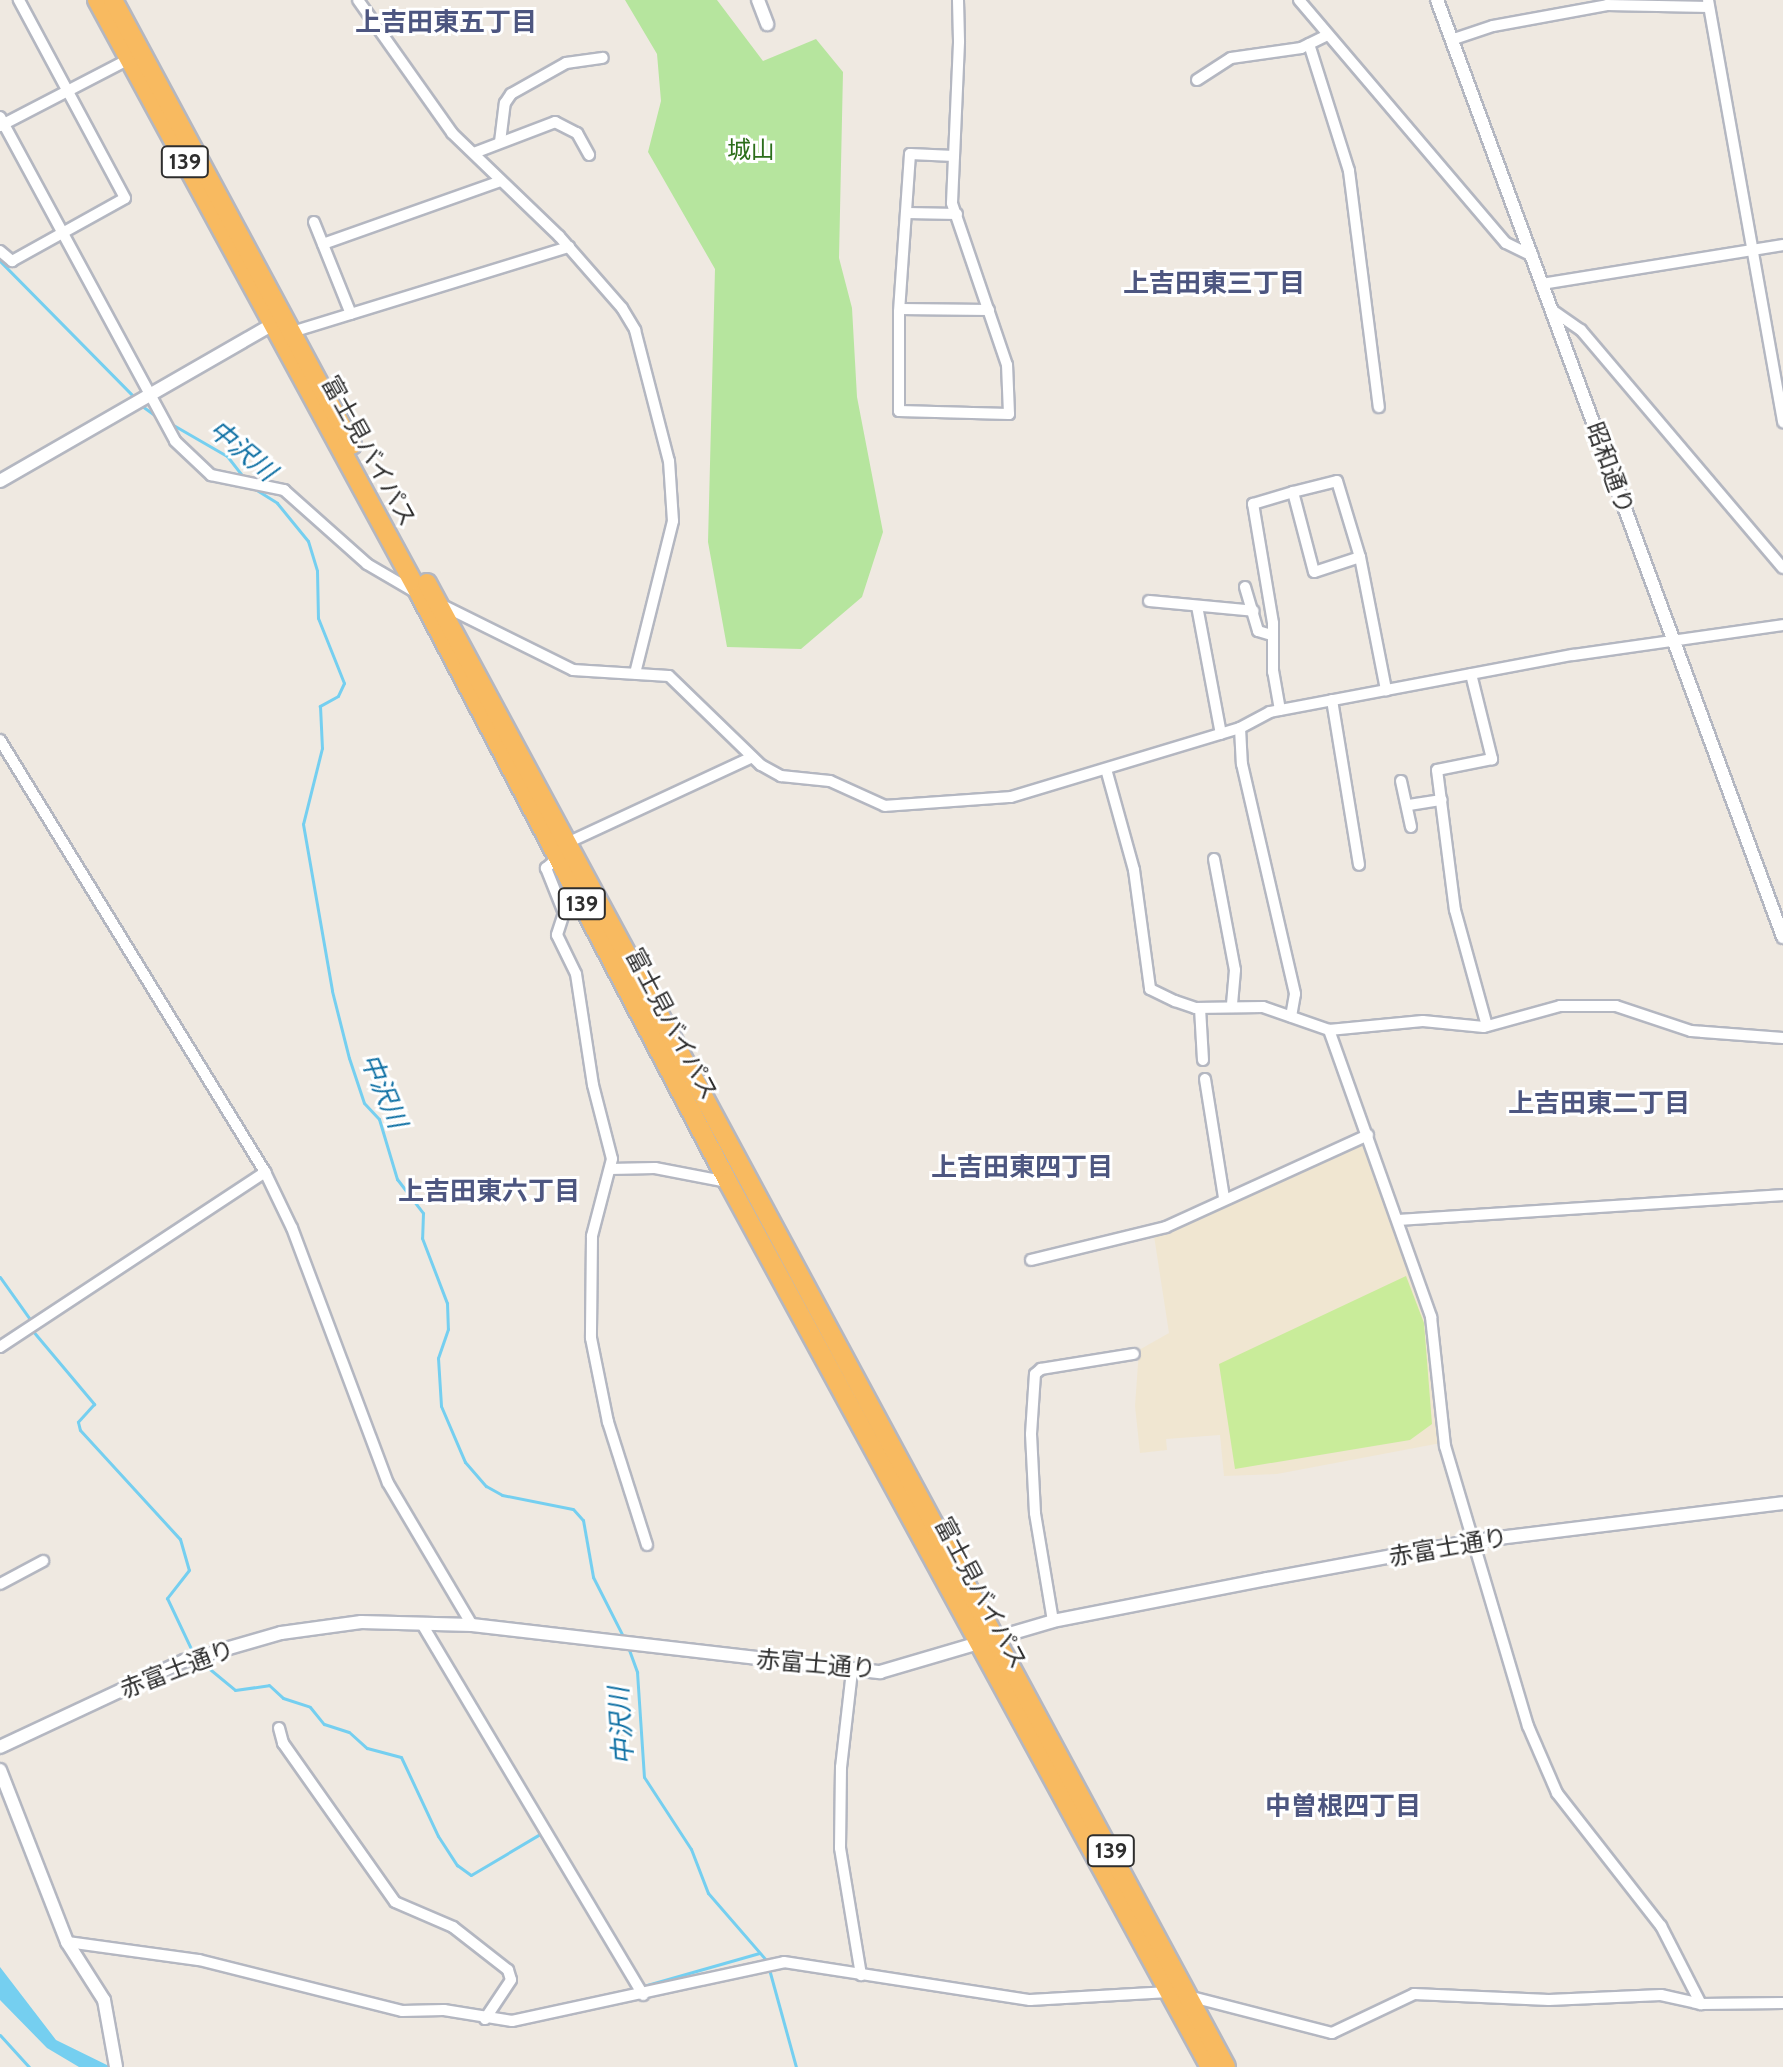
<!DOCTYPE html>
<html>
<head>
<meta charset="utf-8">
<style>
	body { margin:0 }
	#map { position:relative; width:1783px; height:2067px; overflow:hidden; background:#efe9e1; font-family:Cabin,"Noto Sans JP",sans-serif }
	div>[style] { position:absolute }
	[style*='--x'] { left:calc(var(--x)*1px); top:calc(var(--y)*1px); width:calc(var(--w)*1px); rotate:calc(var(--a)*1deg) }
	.education>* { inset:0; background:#f0e6d1 }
	.green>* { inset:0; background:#b6e59e }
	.pitch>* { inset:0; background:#c9ec9a }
	.water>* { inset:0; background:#75cff0 }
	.stream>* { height:3px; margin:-1.5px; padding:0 1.5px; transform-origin:1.5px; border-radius:1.5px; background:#75cff0 }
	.roads { filter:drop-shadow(2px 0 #b4b7c1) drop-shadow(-2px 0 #b4b7c1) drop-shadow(0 2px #b4b7c1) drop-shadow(0 -2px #b4b7c1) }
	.minor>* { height:10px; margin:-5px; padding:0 5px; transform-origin:5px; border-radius:5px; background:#fff }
	.tertiary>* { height:12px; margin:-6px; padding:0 6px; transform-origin:6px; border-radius:6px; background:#fff }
	.trunk>* { height:18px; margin:-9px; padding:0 9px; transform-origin:9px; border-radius:9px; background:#f8ba60 }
	span { translate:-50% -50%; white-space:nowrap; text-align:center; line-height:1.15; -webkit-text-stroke:6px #fff; paint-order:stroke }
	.shield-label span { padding:2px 6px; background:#fff; border:2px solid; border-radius:6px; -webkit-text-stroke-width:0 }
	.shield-label { font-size:22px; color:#2e2e2e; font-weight:700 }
	.park-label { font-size:24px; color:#2c6e1b }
	.street-label { font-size:24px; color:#2e2e2e }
	.neighbourhood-label { font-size:26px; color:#4d5680; font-weight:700 }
	.water-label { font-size:26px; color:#0d6fa3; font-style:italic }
</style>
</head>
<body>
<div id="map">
	<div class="education">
		<div style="clip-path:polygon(1360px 1144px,1365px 1145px,1397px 1229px,1427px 1323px,1441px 1443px,1277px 1474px,1224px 1476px,1220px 1435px,1166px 1439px,1167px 1450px,1140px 1453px,1135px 1406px,1139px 1350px,1169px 1333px,1154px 1236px)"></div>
	</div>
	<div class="green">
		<div style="clip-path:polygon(625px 0,717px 0,763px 61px,816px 39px,843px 72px,839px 258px,852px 308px,857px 397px,883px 532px,862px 597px,801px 649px,727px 647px,708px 542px,715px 269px,648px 152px,661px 101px,657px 54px)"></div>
	</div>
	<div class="pitch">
		<div style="clip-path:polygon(1406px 1276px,1424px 1323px,1432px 1424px,1410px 1440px,1235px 1469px,1219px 1364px)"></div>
	</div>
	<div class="water">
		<div style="clip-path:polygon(0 1967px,56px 2040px,111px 2067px,79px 2067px,47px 2048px,0 2000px)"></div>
	</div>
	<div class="stream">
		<div style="--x:0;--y:261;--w:195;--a:45.4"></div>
		<div style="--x:142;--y:406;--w:24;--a:36"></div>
		<div style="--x:168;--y:422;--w:68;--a:30"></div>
		<div style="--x:227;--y:456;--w:28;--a:52"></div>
		<div style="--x:255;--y:489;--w:26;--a:32"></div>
		<div style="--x:277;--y:503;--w:49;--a:50.8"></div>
		<div style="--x:308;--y:541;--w:31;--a:73"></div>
		<div style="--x:317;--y:571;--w:47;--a:88.8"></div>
		<div style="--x:318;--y:618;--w:70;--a:68.2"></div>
		<div style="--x:344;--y:683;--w:14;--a:115"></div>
		<div style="--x:338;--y:696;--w:21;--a:151"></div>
		<div style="--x:320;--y:706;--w:42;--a:87.3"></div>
		<div style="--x:322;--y:748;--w:78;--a:104"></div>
		<div style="--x:303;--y:824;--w:169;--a:80.1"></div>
		<div style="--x:332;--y:991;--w:69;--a:75.8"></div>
		<div style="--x:349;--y:1058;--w:47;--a:71.6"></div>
		<div style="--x:364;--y:1103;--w:22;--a:47"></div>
		<div style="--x:379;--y:1119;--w:63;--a:73.3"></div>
		<div style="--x:397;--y:1179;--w:43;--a:52.6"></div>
		<div style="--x:423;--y:1213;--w:25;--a:92"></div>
		<div style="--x:422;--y:1238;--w:70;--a:69"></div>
		<div style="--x:447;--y:1303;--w:26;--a:88"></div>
		<div style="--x:448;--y:1329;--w:31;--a:109"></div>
		<div style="--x:438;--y:1358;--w:48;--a:86.4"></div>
		<div style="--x:441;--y:1406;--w:61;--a:66.8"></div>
		<div style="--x:465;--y:1462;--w:32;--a:49"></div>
		<div style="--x:486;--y:1486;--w:18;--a:29"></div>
		<div style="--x:502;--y:1495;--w:72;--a:11.2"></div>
		<div style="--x:573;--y:1509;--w:15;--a:48"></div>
		<div style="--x:583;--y:1520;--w:58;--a:80"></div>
		<div style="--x:593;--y:1577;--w:71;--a:63.1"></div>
		<div style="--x:0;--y:1277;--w:55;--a:54.6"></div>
		<div style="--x:32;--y:1330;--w:97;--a:50"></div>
		<div style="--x:94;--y:1404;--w:24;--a:132"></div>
		<div style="--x:78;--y:1422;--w:8;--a:76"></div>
		<div style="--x:80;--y:1430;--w:148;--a:47.5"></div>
		<div style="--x:180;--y:1539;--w:32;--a:74"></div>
		<div style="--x:189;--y:1570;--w:36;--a:128"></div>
		<div style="--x:167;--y:1598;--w:63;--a:64.7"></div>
		<div style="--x:628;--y:1647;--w:27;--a:70"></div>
		<div style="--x:637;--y:1672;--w:105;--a:86.2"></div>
		<div style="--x:644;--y:1777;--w:86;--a:56.9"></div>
		<div style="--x:691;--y:1849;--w:47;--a:68.9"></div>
		<div style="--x:708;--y:1893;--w:90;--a:49.1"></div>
		<div style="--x:200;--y:1661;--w:45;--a:39.6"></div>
		<div style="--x:235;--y:1690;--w:34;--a:-8"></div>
		<div style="--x:269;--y:1685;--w:19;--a:43"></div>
		<div style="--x:283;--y:1698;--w:28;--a:18"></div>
		<div style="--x:310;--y:1707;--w:22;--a:51"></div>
		<div style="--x:324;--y:1724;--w:26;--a:18"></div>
		<div style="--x:349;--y:1732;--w:24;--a:42"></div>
		<div style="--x:367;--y:1748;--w:35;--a:15"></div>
		<div style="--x:401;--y:1757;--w:87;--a:64.9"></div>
		<div style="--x:438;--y:1836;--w:35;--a:57"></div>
		<div style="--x:457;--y:1865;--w:17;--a:36"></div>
		<div style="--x:471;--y:1875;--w:80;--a:-30.7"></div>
		<div style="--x:540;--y:1834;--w:127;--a:58.8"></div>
		<div style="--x:769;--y:1969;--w:102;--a:74.6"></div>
		<div style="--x:640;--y:1987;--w:124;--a:-15.9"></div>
		<div style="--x:0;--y:2035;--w:43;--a:47.8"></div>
	</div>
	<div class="roads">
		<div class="minor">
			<div style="--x:358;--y:0;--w:163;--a:54.7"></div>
			<div style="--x:452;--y:133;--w:149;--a:43.9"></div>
			<div style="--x:559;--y:236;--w:96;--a:48.8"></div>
			<div style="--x:622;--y:308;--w:26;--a:59"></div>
			<div style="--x:635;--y:330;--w:135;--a:75.5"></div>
			<div style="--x:669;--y:461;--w:60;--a:86.2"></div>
			<div style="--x:673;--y:521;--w:157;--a:104"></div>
			<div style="--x:1299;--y:0;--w:319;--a:49.6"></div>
			<div style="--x:1506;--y:243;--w:30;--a:26"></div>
			<div style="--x:1708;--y:0;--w:429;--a:79.9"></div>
			<div style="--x:1451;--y:40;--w:44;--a:-18.4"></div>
			<div style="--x:1493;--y:26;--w:116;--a:-10.4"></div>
			<div style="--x:1607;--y:5;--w:102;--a:1.1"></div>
			<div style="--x:1309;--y:44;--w:133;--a:72.5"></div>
			<div style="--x:1349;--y:171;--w:238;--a:82.8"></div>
			<div style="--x:1197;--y:80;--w:40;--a:-32.9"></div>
			<div style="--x:1231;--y:58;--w:71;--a:-8.1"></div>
			<div style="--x:1301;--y:48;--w:30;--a:-26"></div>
			<div style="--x:0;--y:117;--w:368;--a:61.6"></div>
			<div style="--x:175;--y:441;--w:50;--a:43.4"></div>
			<div style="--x:211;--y:475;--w:75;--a:11.6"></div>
			<div style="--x:284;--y:490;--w:111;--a:41.7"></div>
			<div style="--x:367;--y:564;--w:56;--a:30.3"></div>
			<div style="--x:0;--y:126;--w:145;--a:-27.4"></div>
			<div style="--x:500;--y:142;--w:39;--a:-83"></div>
			<div style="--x:505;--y:103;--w:11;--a:-56"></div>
			<div style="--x:511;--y:94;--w:63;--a:-29.4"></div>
			<div style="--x:566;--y:63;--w:37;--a:-8"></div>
			<div style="--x:474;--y:153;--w:87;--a:-20.9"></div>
			<div style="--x:555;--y:122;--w:25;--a:27"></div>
			<div style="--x:577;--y:133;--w:25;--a:61"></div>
			<div style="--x:954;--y:156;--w:44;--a:-177.4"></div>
			<div style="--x:910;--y:154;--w:158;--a:94"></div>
			<div style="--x:899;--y:312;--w:99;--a:90"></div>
			<div style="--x:899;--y:411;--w:110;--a:1.6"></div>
			<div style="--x:1009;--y:414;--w:49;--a:-92.3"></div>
			<div style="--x:1007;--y:365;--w:171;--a:-108.8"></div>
			<div style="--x:952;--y:203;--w:162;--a:-87.5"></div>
			<div style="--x:959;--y:41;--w:41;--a:-91.4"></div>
			<div style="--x:907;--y:213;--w:50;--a:1.1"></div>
			<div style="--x:314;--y:222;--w:99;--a:68.1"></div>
			<div style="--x:323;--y:244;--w:189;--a:-19.5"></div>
			<div style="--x:0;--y:251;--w:16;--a:40"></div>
			<div style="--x:12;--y:261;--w:129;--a:-29.1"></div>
			<div style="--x:125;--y:198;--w:225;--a:-118.2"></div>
			<div style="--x:1542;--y:284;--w:244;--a:-9.2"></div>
			<div style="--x:900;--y:309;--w:89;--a:0.6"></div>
			<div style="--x:1552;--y:310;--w:35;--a:35"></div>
			<div style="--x:1581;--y:330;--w:312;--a:49.7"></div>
			<div style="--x:292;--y:332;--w:290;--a:-17.1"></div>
			<div style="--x:1360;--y:557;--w:48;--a:161.9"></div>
			<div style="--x:1314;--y:572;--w:83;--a:-104.7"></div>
			<div style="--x:1293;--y:492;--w:45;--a:-14"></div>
			<div style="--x:1337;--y:481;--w:79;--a:73.2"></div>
			<div style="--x:1360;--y:557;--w:136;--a:78.9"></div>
			<div style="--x:1245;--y:587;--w:46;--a:73.5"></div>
			<div style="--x:1258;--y:631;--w:14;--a:17"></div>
			<div style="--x:1149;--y:601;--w:105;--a:5.4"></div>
			<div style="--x:440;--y:604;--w:148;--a:26.4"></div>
			<div style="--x:573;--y:670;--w:96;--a:3.6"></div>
			<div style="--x:669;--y:676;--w:128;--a:44.1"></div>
			<div style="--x:761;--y:765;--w:23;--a:29"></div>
			<div style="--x:781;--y:776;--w:49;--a:5.8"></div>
			<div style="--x:830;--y:781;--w:60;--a:24.4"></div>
			<div style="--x:885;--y:806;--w:126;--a:-4.1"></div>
			<div style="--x:1011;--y:797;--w:239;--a:-16.8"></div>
			<div style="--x:1240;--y:728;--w:34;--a:-28"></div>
			<div style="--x:1270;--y:712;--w:308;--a:-10.7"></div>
			<div style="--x:1573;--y:655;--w:212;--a:-8.1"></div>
			<div style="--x:1197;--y:606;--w:130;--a:79.4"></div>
			<div style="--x:1471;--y:674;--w:88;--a:76.1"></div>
			<div style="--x:1492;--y:759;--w:56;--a:168.7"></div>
			<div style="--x:1437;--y:770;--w:141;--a:82.7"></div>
			<div style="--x:1455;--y:910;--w:120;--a:74.6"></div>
			<div style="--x:1332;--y:700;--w:167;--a:80.7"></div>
			<div style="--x:1280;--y:710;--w:39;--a:-100"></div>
			<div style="--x:1273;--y:672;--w:49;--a:-90"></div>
			<div style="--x:1273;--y:623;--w:121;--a:-99.5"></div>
			<div style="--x:1253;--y:504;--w:42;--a:-16.7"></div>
			<div style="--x:1240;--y:728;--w:36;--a:87"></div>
			<div style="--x:1242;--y:764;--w:236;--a:77"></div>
			<div style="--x:1295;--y:994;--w:23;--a:100"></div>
			<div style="--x:0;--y:740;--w:507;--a:58.47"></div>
			<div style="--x:265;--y:1172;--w:62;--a:64.3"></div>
			<div style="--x:292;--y:1228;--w:272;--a:69.4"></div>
			<div style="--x:388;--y:1483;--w:165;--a:59.4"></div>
			<div style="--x:1106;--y:769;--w:105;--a:74.5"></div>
			<div style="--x:1134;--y:870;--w:120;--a:82.3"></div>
			<div style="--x:1150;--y:989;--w:28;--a:26"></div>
			<div style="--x:1175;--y:1001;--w:21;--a:19"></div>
			<div style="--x:1195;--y:1008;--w:68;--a:-0.8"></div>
			<div style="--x:1263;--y:1007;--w:70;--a:19.2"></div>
			<div style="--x:1329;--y:1030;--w:94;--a:-5.5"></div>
			<div style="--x:1423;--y:1021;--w:61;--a:5.6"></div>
			<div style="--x:1484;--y:1027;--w:79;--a:-15.4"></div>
			<div style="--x:1560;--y:1006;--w:56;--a:0"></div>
			<div style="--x:1616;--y:1006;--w:79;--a:18.4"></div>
			<div style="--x:1691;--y:1031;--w:92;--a:4.4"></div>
			<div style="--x:1401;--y:781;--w:47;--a:77.7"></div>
			<div style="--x:1409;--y:805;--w:33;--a:-9"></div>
			<div style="--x:567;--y:843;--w:204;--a:-24.9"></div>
			<div style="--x:558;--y:858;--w:16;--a:140"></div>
			<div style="--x:546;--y:868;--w:48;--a:68.2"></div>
			<div style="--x:564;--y:913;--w:23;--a:108"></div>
			<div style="--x:557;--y:935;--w:43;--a:64"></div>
			<div style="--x:576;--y:974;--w:112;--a:81.3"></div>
			<div style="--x:593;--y:1085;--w:76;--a:75.6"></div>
			<div style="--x:612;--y:1159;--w:80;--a:104.6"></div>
			<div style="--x:592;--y:1236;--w:102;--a:90.6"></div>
			<div style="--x:591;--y:1338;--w:86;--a:78.6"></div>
			<div style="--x:608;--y:1422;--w:129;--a:72.4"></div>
			<div style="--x:1214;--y:859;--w:113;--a:79.3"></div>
			<div style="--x:1235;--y:970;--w:37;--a:95"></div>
			<div style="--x:1200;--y:1008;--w:52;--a:86.7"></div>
			<div style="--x:1329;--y:1030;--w:305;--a:70.4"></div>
			<div style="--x:1431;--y:1317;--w:130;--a:83.8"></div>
			<div style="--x:1445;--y:1446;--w:292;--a:73.5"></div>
			<div style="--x:1528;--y:1726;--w:73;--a:66.6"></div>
			<div style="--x:1557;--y:1793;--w:169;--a:52"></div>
			<div style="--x:1661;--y:1926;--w:88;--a:62.9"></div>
			<div style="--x:1205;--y:1079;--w:121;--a:80.9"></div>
			<div style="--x:610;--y:1169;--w:45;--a:-1.3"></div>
			<div style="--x:655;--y:1168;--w:74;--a:10.9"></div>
			<div style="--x:1399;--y:1220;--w:385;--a:-3.7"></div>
			<div style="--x:1031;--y:1260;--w:139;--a:-13.7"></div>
			<div style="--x:1166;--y:1227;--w:222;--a:-24.5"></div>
			<div style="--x:0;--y:1347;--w:318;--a:-33.4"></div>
			<div style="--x:0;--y:1584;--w:49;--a:-28.1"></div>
			<div style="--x:1053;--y:1621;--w:109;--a:-99.5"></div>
			<div style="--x:1035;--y:1513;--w:79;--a:-92.9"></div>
			<div style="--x:1031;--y:1434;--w:60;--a:-86.2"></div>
			<div style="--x:1035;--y:1374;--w:8;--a:-40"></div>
			<div style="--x:1041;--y:1369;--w:94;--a:-9.2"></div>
			<div style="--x:422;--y:1624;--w:432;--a:59.2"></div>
			<div style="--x:852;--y:1671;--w:97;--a:96.5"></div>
			<div style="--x:841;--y:1767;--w:81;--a:90.7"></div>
			<div style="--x:840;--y:1848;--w:129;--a:80.6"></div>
			<div style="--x:279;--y:1728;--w:16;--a:75"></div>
			<div style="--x:283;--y:1743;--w:194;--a:54.8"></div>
			<div style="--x:395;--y:1902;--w:63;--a:23.3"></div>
			<div style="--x:453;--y:1927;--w:70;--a:38"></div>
			<div style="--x:508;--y:1970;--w:10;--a:73"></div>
			<div style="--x:511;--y:1980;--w:47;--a:123.7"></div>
			<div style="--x:67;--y:1942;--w:133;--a:7.8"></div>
			<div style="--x:199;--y:1960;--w:209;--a:14.1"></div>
			<div style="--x:402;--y:2011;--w:42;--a:-1.4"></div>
			<div style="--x:444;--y:2010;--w:69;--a:9.2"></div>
			<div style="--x:512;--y:2021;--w:278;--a:-12.2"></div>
			<div style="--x:784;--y:1962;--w:249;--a:8.8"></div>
			<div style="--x:1030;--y:2000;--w:139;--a:-3.3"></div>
			<div style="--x:1188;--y:1996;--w:149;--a:14.4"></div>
			<div style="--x:1332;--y:2033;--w:91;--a:-25.4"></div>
			<div style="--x:1414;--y:1994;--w:135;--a:2.5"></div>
			<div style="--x:1549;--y:2000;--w:112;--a:-2.6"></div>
			<div style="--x:1661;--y:1995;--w:41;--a:12.7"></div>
			<div style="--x:1701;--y:2004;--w:82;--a:-0.7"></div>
		</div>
		<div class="tertiary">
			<div style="--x:758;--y:0;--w:26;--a:69"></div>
			<div style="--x:1437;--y:0;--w:999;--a:69.73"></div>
			<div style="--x:0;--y:481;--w:321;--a:-29.9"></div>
			<div style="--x:0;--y:1747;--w:203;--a:-25.1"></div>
			<div style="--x:184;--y:1661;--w:101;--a:-16.1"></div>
			<div style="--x:281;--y:1633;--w:81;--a:-7.8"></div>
			<div style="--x:361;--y:1622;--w:111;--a:1.5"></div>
			<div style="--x:472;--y:1625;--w:411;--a:6.6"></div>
			<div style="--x:880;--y:1672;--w:180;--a:-16.4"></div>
			<div style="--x:1053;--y:1621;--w:218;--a:-11.1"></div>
			<div style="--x:1267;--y:1579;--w:210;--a:-10.4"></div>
			<div style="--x:1474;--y:1541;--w:311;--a:-7"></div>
			<div style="--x:0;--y:1770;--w:185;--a:68.7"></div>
			<div style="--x:67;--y:1942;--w:69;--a:57.5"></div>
			<div style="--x:104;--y:2000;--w:68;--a:79.8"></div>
		</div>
		<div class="trunk">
			<div style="--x:97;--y:0;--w:677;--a:61.5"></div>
			<div style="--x:420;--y:595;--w:663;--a:62.31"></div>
			<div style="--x:728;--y:1182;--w:1008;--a:61.43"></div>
			<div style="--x:113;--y:0;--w:505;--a:61.76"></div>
			<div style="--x:427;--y:583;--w:1685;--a:61.7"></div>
		</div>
	</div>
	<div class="shield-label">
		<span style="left:185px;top:162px">139</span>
		<span style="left:582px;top:904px">139</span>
		<span style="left:1111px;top:1851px">139</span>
	</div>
	<div class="park-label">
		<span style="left:751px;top:150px">城山</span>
	</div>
	<div class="street-label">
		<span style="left:369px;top:451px;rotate:61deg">富士見バイパス</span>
		<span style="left:1610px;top:468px;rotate:70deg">昭和通り</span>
		<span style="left:672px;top:1024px;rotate:62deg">富士見バイパス</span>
		<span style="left:1448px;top:1547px;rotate:-10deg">赤富士通り</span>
		<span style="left:981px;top:1593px;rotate:62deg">富士見バイパス</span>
		<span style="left:816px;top:1664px;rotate:5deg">赤富士通り</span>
		<span style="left:177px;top:1669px;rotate:-21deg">赤富士通り</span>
	</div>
	<div class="neighbourhood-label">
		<span style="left:446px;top:23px">上吉田東五丁目</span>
		<span style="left:1214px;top:284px">上吉田東三丁目</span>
		<span style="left:1599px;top:1104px">上吉田東二丁目</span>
		<span style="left:1022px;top:1168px">上吉田東四丁目</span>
		<span style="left:489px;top:1192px">上吉田東六丁目</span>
		<span style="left:1343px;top:1807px">中曽根四丁目</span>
	</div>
	<div class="water-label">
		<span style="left:242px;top:451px;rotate:40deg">中沢川</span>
		<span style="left:383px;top:1091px;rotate:67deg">中沢川</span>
		<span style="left:622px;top:1726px;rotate:-94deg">中沢川</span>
	</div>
</div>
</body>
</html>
